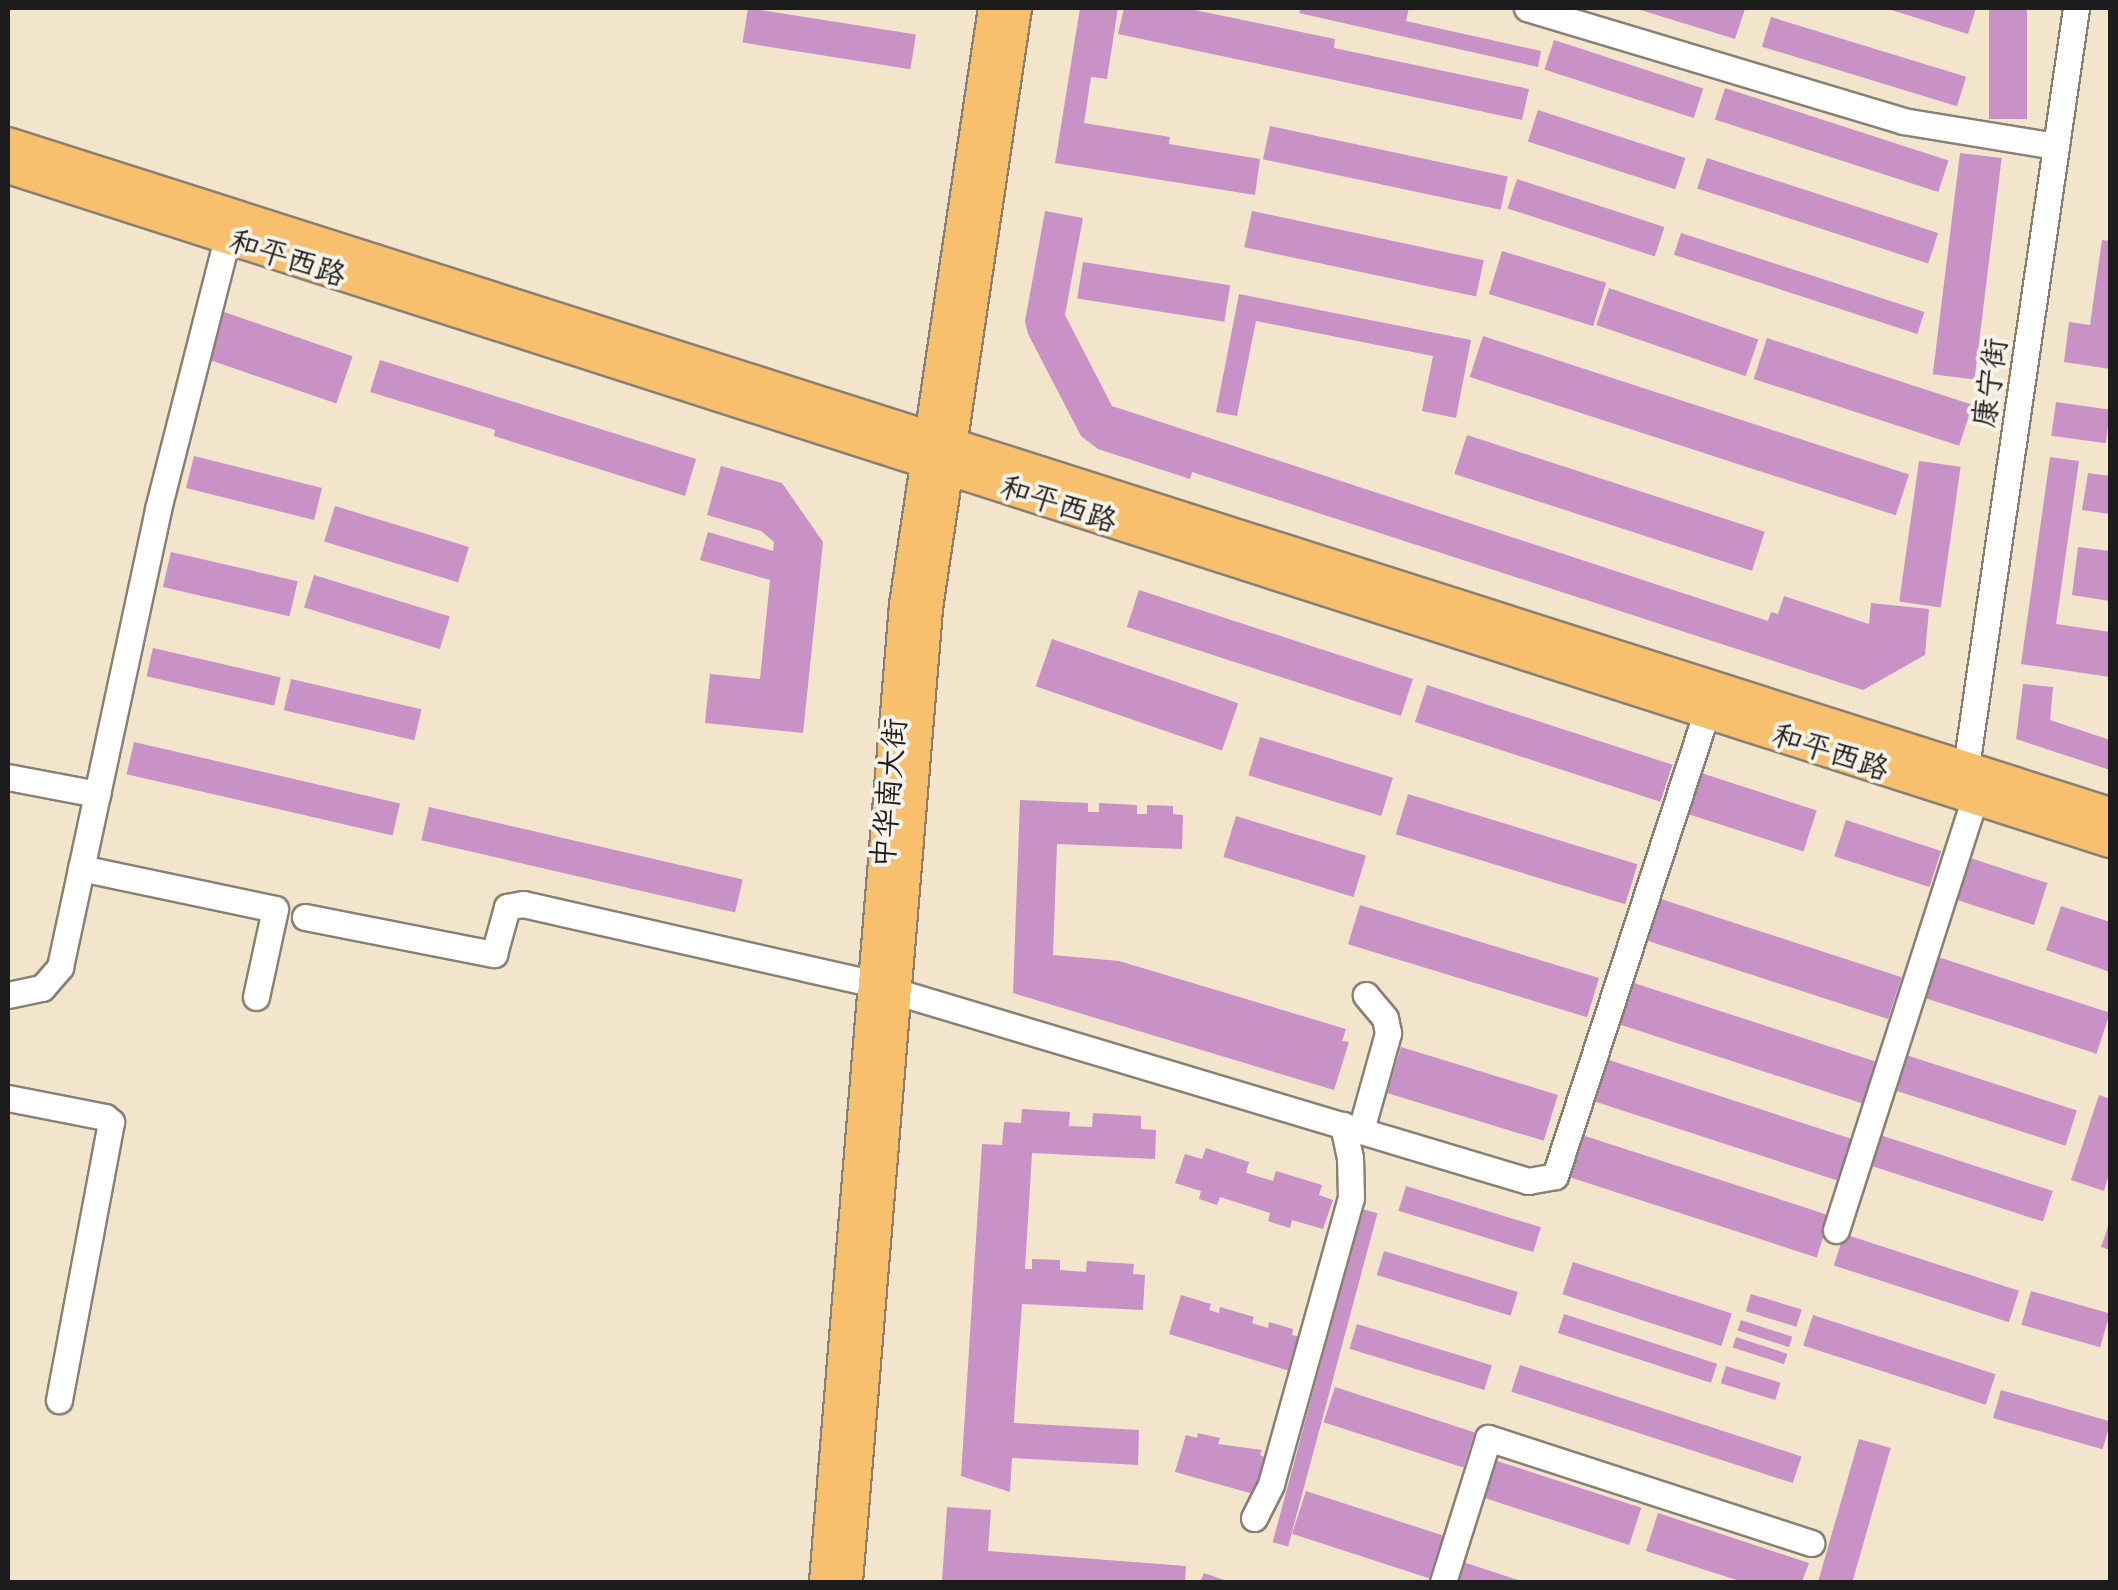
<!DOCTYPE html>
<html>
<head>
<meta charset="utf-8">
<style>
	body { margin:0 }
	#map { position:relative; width:2118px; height:1590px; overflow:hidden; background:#f3e5cc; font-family:"Patrick Hand","LXGW WenKai TC",sans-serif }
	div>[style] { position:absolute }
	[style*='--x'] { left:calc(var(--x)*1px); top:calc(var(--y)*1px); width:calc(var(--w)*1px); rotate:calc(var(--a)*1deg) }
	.building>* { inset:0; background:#c892c7; transform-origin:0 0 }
	.roads { filter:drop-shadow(2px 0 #888074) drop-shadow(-2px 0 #888074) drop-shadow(0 2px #888074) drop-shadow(0 -2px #888074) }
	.minor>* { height:25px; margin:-12.5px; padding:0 12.5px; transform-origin:12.5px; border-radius:12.5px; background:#fff }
	.major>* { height:30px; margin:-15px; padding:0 15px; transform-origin:15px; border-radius:15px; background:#f8bf6c }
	span { translate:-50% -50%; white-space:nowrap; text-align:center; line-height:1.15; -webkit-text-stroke:8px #f7f3e8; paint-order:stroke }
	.street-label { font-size:30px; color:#1c1c1c }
	.frame { position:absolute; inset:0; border:10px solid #1c1c1c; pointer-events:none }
</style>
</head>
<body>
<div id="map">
	<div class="building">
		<div style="left:748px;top:8px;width:170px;height:35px;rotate:9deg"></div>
		<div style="clip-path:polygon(1080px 8px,1118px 8px,1107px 79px,1091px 77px,1084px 123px,1170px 137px,1169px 144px,1260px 159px,1255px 195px,1055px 163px)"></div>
		<div style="clip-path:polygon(1124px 8px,1185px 8px,1335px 39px,1334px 48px,1529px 89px,1522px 120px,1118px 34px)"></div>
		<div style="clip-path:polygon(1301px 8px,1409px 8px,1406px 21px,1541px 51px,1538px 67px,1299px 13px)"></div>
		<div style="clip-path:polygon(1634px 8px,1740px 8px,1745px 9px,1735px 39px)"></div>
		<div style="clip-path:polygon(1885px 8px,1976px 8px,1968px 34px)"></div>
		<div style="left:1989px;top:8px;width:38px;height:111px"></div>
		<div style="left:1771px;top:17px;width:204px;height:31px;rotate:17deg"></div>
		<div style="left:1554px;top:40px;width:157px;height:31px;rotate:18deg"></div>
		<div style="left:1725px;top:88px;width:235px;height:33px;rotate:18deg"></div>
		<div style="left:1538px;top:110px;width:155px;height:33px;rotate:18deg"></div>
		<div style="left:1270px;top:126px;width:243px;height:34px;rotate:12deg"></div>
		<div style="left:1960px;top:153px;width:42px;height:223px;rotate:7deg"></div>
		<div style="left:1707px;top:158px;width:243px;height:32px;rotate:18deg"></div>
		<div style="left:1517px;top:179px;width:155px;height:31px;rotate:18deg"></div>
		<div style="clip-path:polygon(1045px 211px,1083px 218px,1065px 315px,1112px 406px,1768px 621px,1771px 612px,1778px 614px,1784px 596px,1869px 624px,1871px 603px,1929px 609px,1925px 655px,1863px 690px,1192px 472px,1190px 479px,1098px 449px,1081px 436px,1028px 334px,1025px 321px)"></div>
		<div style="left:1252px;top:211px;width:237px;height:37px;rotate:12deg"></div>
		<div style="left:1681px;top:233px;width:256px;height:23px;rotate:18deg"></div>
		<div style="clip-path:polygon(2102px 240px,2110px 241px,2110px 369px,2064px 362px,2069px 322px,2090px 325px)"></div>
		<div style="left:1502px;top:251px;width:109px;height:45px;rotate:17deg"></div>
		<div style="left:1083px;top:262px;width:149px;height:37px;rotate:9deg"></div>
		<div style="left:1609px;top:288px;width:158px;height:39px;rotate:19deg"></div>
		<div style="clip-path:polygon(1239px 294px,1471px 340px,1456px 418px,1422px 411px,1433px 356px,1256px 321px,1237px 416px,1216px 412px)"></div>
		<div style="left:224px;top:312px;width:136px;height:50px;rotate:19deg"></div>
		<div style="left:1483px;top:336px;width:448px;height:43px;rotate:18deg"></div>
		<div style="left:1767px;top:338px;width:216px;height:43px;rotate:18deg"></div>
		<div style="clip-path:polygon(380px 360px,696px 459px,685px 496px,494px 436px,495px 430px,370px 392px)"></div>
		<div style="left:2056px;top:402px;width:55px;height:34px;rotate:8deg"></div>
		<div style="left:1467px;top:435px;width:313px;height:41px;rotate:18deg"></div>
		<div style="left:194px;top:456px;width:132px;height:33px;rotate:14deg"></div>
		<div style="clip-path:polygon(2050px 457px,2079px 461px,2056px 624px,2110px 632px,2110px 677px,2021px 664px)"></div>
		<div style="left:1919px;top:461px;width:42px;height:142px;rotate:8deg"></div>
		<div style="clip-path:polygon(721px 466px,782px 483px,823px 542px,803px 733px,705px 723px,710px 674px,760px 679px,770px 580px,700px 560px,708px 532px,773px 551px,774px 542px,761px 531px,707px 515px)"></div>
		<div style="clip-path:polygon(2088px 473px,2110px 476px,2110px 514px,2082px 510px)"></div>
		<div style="left:335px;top:506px;width:140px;height:37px;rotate:17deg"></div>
		<div style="clip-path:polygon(2078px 547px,2110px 551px,2110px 601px,2072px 595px)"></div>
		<div style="left:171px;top:552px;width:130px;height:36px;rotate:13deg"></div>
		<div style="left:314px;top:575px;width:142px;height:34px;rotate:17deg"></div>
		<div style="left:1139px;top:590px;width:288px;height:39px;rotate:18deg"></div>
		<div style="left:1052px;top:639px;width:197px;height:50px;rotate:19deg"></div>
		<div style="left:153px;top:648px;width:131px;height:29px;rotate:13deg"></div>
		<div style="left:291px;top:679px;width:134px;height:32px;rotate:13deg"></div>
		<div style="clip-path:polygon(2023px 684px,2053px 687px,2050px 720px,2110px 740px,2110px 770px,2016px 739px)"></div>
		<div style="left:1427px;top:685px;width:258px;height:39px;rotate:18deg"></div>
		<div style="left:1260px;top:737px;width:139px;height:40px;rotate:17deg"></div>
		<div style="left:134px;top:742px;width:273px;height:33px;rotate:13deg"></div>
		<div style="left:1695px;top:771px;width:128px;height:43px;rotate:18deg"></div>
		<div style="left:1408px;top:794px;width:240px;height:42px;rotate:17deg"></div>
		<div style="clip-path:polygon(1020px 800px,1088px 803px,1088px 812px,1099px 812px,1099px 803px,1137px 805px,1137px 814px,1147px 814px,1147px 805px,1173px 806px,1173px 814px,1183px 815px,1182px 849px,1057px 844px,1053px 955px,1119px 961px,1346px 1029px,1342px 1041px,1349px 1042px,1334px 1090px,1013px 993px)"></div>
		<div style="left:429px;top:807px;width:322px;height:34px;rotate:13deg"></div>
		<div style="left:1236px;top:816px;width:136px;height:43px;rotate:17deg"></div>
		<div style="left:1846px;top:820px;width:100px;height:38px;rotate:18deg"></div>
		<div style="left:1961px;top:855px;width:91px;height:44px;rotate:18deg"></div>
		<div style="left:1661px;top:899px;width:253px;height:44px;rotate:18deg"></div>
		<div style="left:1360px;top:905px;width:250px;height:41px;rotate:17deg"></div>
		<div style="clip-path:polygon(2061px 906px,2110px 922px,2110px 972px,2046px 950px)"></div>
		<div style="left:1932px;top:955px;width:187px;height:43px;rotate:18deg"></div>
		<div style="left:1631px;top:982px;width:261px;height:44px;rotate:18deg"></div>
		<div style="left:1401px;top:1047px;width:164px;height:48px;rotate:17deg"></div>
		<div style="left:1900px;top:1053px;width:186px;height:37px;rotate:18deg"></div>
		<div style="left:1609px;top:1060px;width:261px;height:44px;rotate:18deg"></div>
		<div style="clip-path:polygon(2099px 1095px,2110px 1099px,2110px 1170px,2104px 1191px,2071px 1180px)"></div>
		<div style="clip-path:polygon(1022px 1109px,1070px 1112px,1069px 1126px,1092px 1127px,1093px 1113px,1141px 1116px,1141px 1129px,1156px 1130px,1155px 1159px,1032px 1153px,1025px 1269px,1032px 1269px,1032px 1259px,1060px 1260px,1060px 1270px,1086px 1272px,1087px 1261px,1134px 1264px,1133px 1274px,1145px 1275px,1143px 1310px,1022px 1304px,1016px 1387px,1014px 1423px,1139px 1430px,1138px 1465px,1012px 1458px,1010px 1492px,961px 1476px,982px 1144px,1002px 1145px,1004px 1122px,1021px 1123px)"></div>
		<div style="left:1874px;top:1133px;width:188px;height:32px;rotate:18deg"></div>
		<div style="left:1582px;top:1135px;width:261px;height:44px;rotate:18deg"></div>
		<div style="clip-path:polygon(1206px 1148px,1249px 1162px,1246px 1173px,1273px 1181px,1276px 1171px,1322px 1185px,1319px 1195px,1333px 1200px,1323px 1229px,1292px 1220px,1290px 1228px,1268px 1221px,1270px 1213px,1220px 1197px,1217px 1205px,1199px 1199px,1201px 1191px,1175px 1183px,1185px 1154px,1202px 1159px)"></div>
		<div style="left:1406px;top:1186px;width:141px;height:26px;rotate:17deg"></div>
		<div style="left:1362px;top:1209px;width:16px;height:345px;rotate:15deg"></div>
		<div style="clip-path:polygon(2110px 1221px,2110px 1250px,2101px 1247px)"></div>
		<div style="left:1844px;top:1234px;width:184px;height:33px;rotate:18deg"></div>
		<div style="left:1384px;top:1251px;width:140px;height:25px;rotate:17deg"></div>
		<div style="left:1573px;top:1262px;width:167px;height:34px;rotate:18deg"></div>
		<div style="left:2031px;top:1291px;width:82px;height:35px;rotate:16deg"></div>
		<div style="left:1751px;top:1294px;width:53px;height:18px;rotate:17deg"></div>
		<div style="clip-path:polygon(1181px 1295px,1211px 1304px,1209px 1310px,1219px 1313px,1220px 1307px,1254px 1317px,1252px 1323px,1268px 1328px,1269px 1322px,1293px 1329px,1292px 1335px,1300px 1337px,1290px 1371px,1169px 1334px)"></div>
		<div style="left:1564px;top:1314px;width:161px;height:20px;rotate:18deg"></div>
		<div style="left:1813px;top:1315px;width:192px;height:32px;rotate:18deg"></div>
		<div style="left:1741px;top:1320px;width:54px;height:11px;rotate:18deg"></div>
		<div style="left:1357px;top:1324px;width:141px;height:26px;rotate:17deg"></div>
		<div style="left:1736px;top:1337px;width:54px;height:11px;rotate:18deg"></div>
		<div style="left:1520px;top:1365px;width:296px;height:28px;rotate:18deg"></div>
		<div style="left:1726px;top:1366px;width:57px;height:18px;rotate:17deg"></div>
		<div style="left:1335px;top:1387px;width:147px;height:37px;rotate:18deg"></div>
		<div style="left:2001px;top:1390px;width:114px;height:29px;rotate:16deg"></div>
		<div style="clip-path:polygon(1198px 1433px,1220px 1438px,1218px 1444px,1262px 1450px,1260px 1455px,1267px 1458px,1257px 1495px,1175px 1472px,1186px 1435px,1197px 1438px)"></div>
		<div style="left:1859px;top:1439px;width:33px;height:149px;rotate:16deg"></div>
		<div style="left:1491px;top:1459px;width:158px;height:39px;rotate:18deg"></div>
		<div style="left:1306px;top:1491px;width:144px;height:45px;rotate:18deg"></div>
		<div style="clip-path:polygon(947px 1507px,991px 1510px,988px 1551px,1186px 1566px,1185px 1582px,942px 1582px)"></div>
		<div style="clip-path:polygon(1658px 1513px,1809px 1563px,1802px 1582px,1743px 1582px,1646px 1551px)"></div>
		<div style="clip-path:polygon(1457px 1560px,1524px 1582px,1449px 1582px)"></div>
		<div style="clip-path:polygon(1204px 1573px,1230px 1582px,1200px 1582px)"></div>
	</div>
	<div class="roads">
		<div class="minor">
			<div style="--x:1527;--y:8;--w:393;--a:16.7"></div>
			<div style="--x:1903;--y:121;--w:155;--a:9.3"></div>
			<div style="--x:1966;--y:767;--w:767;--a:-81.75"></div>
			<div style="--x:8;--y:777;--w:91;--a:10.8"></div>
			<div style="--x:81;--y:868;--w:198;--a:11.9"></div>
			<div style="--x:275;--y:909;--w:90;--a:102.2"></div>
			<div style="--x:305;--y:917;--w:193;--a:11.1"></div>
			<div style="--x:494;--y:954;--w:49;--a:-74.5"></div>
			<div style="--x:507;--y:907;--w:16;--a:-11"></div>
			<div style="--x:523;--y:904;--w:358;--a:12.8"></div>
			<div style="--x:894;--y:991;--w:662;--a:16.68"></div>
			<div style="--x:1528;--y:1181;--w:27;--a:-10"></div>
			<div style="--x:1555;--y:1176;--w:488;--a:-71.9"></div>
			<div style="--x:8;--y:995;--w:35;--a:-12"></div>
			<div style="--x:42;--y:988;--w:28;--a:-49"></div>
			<div style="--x:60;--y:967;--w:468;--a:-77.9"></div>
			<div style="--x:158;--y:509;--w:280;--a:-75.7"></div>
			<div style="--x:8;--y:1098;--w:99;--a:11.1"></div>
			<div style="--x:105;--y:1117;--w:8;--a:40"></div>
			<div style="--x:111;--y:1122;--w:283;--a:100.6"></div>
			<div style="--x:1361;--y:1130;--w:101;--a:-74.4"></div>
			<div style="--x:1388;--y:1033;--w:15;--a:-101"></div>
			<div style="--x:1385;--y:1018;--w:30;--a:-130"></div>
			<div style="--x:1836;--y:1230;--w:454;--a:-72.2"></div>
			<div style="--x:1254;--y:1518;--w:38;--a:-63"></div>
			<div style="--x:1271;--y:1484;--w:297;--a:-74.4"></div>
			<div style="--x:1351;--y:1198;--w:40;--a:-91.4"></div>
			<div style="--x:1350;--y:1158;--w:34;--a:-102"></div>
			<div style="--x:1443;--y:1582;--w:151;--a:-72.6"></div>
			<div style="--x:1488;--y:1438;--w:340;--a:18"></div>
		</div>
		<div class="major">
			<div style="--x:8;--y:143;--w:2206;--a:17.68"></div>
			<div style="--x:8;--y:168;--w:2207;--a:17.78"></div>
			<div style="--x:825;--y:1582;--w:980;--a:-85.32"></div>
			<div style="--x:905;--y:605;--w:604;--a:-81.52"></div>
			<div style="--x:847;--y:1582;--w:977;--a:-85.3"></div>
			<div style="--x:927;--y:608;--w:607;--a:-81.56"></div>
		</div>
	</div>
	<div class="street-label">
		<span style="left:288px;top:257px;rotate:18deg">和平西路</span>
		<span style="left:1989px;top:383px;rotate:-82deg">康宁街</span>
		<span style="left:1059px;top:503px;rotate:18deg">和平西路</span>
		<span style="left:1831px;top:751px;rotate:18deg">和平西路</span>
		<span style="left:888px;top:793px;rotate:-85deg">中华南大街</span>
	</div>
	<div class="frame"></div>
</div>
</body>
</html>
